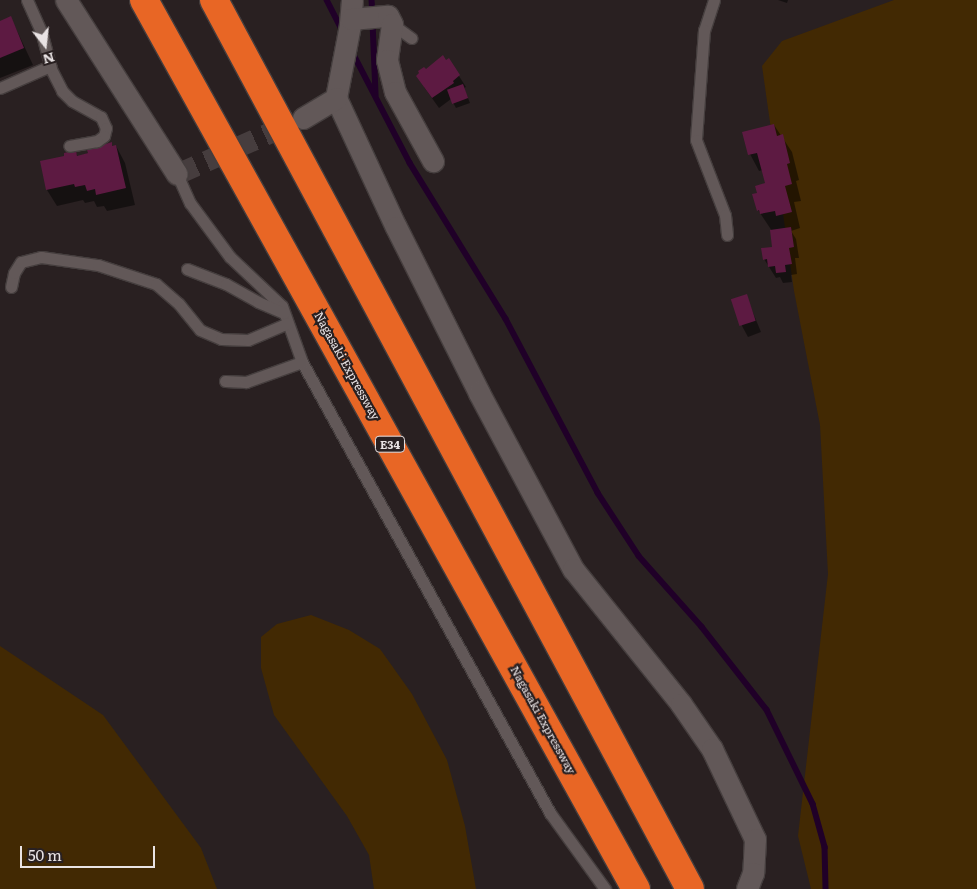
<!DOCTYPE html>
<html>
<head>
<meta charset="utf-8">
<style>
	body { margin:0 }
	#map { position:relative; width:977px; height:889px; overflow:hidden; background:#292021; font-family:Literata,serif }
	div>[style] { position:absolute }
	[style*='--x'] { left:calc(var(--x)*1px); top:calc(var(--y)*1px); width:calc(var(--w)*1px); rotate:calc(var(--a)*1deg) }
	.green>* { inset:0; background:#422903 }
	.shadow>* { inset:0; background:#0007 }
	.stream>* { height:5.5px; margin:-2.75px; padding:0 2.75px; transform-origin:2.75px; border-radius:2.75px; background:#200028 }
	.building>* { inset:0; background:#5d1a42; transform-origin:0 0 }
	.minor-tunnel>* { height:21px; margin-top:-10.5px; transform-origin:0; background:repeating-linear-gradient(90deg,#463d3e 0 21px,transparent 0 32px) }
	.roads { filter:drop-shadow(1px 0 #453e3e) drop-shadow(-1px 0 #453e3e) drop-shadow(0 1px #453e3e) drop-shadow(0 -1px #453e3e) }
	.service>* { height:11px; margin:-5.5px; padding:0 5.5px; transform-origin:5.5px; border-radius:5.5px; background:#625858 }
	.minor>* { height:21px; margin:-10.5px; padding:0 10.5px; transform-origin:10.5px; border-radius:10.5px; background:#625858 }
	.motorway>* { height:28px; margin:-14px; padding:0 14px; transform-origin:14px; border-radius:14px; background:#e86625 }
	span { translate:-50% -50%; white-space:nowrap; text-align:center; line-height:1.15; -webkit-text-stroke:4.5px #292021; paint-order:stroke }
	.shield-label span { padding:1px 4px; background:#292021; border:1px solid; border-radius:4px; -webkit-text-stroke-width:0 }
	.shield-label { font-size:11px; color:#e9e3e4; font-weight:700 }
	.street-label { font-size:12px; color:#e9e3e4 }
	.north { position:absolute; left:20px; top:20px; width:50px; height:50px; -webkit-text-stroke:4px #292021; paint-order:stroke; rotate:164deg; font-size:14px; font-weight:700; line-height:20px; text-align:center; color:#e9e3e4 }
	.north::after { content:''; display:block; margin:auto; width:18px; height:22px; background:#e9e3e4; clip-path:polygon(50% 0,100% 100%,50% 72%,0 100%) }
	.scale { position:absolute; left:20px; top:846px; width:135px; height:22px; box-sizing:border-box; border:2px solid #e9e3e4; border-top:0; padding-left:6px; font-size:15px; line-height:18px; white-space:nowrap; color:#e9e3e4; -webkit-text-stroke:4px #292021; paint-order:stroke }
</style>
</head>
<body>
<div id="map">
	<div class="green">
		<div style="clip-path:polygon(894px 0,977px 0,977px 889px,811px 889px,798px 836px,828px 574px,820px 425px,794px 291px,762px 66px,782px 41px)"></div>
		<div style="clip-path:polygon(311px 615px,349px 630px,380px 649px,412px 694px,447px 760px,465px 826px,476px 889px,374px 889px,369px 855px,347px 816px,274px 715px,261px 668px,261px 637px,277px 624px)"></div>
		<div style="clip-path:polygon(0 646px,103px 715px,201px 848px,217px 889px,0 889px)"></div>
	</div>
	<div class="shadow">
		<div style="clip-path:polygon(778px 0,788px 0,787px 3px)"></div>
		<div style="clip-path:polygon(11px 18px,33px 65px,0 78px,0 22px)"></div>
		<div style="clip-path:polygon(443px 57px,446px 62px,448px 60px,459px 76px,466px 87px,464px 88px,470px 103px,456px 108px,451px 99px,439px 108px,424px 87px,426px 71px)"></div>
		<div style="clip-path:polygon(774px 125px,792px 152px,799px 180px,796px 181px,801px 201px,794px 202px,800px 228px,791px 231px,796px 239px,799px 258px,795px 258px,797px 274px,791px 275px,792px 282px,783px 283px,780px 277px,776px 278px,764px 259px,773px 248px,772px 231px,758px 210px,758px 194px,767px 184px,763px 170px,759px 171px,750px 154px)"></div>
		<div style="clip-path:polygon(111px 144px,113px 147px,116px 146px,125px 163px,135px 205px,107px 211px,104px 206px,97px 207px,94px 201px,85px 203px,83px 200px,57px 206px,47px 190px,66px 157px,75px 151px,78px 157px)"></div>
		<div style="clip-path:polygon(746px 296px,761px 332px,748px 337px,742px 326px)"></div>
	</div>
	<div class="stream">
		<div style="--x:327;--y:0;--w:33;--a:63"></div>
		<div style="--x:372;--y:0;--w:13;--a:86"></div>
		<div style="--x:373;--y:22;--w:73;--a:87.6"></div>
		<div style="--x:352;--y:51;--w:126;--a:62.6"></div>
		<div style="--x:410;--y:163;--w:183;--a:58.4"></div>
		<div style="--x:506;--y:319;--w:197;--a:62.1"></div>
		<div style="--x:598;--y:493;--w:75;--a:56.9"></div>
		<div style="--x:639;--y:556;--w:95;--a:48.4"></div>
		<div style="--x:702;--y:627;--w:105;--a:51.9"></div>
		<div style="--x:767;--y:710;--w:105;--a:63.9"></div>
		<div style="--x:813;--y:804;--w:45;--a:74.4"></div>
		<div style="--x:825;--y:847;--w:42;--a:88.6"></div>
	</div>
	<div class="building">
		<div style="clip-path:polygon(11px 16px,24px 48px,0 58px,0 21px)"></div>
		<div style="clip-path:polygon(443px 55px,446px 60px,449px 58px,460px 75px,453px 81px,454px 83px,432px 98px,416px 76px,419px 73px,418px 71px,424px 67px,426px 69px)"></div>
		<div style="left:463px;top:84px;width:15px;height:17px;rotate:70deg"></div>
		<div style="clip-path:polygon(774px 124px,777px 136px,783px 134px,790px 163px,787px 164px,792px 184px,785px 186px,792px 212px,776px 216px,775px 211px,760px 214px,759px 210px,757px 211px,752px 194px,757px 193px,755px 186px,765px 183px,757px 153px,748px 155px,742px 132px)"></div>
		<div style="clip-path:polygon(112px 142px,112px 146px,116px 145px,126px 188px,96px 195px,95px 189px,87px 191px,85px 185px,75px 187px,74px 184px,46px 190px,40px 161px,64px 156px,64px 153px,76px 150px,77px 156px,88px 153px,87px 150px)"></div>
		<div style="clip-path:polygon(791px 227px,794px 247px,789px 248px,792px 264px,785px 265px,786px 272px,776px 273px,775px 266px,768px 267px,767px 259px,763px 260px,761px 248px,772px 247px,770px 230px)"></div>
		<div style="left:747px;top:294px;width:28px;height:17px;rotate:72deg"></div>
	</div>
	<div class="minor-tunnel">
		<div style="--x:177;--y:174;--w:130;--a:-24"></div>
	</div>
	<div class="roads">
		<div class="service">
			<div style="--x:27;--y:0;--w:34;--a:66"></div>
			<div style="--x:41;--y:31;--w:39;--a:75"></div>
			<div style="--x:51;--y:69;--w:25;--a:63"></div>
			<div style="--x:62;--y:91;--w:14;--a:45"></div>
			<div style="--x:72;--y:101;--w:33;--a:29"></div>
			<div style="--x:101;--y:117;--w:12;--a:66"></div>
			<div style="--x:106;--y:128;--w:8;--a:104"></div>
			<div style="--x:104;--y:136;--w:9;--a:144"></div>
			<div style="--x:97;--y:141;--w:28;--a:170"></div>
			<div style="--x:714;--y:0;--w:32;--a:108"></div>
			<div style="--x:704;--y:30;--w:110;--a:94.2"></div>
			<div style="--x:696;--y:140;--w:80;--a:68.9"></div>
			<div style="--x:725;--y:215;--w:20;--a:84"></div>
			<div style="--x:392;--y:24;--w:24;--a:36"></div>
			<div style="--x:0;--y:88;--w:55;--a:-23.7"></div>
			<div style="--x:177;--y:174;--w:32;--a:66"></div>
			<div style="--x:190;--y:203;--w:67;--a:53.5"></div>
			<div style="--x:230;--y:257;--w:71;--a:43.3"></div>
			<div style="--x:282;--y:306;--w:59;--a:70.3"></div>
			<div style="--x:302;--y:362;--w:515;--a:61.19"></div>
			<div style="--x:550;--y:813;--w:94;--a:54.1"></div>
			<div style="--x:187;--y:269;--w:42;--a:21"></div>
			<div style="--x:226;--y:284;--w:37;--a:29"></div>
			<div style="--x:258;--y:302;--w:28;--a:23"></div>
			<div style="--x:11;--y:287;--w:14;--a:-78"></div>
			<div style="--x:14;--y:273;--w:13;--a:-58"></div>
			<div style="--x:21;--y:262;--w:21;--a:-14"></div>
			<div style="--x:41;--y:257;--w:58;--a:8"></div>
			<div style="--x:98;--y:265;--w:61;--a:18.1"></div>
			<div style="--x:156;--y:284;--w:30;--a:41"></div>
			<div style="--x:179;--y:304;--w:33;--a:51"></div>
			<div style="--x:200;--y:330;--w:23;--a:23"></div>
			<div style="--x:221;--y:339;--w:27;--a:2"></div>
			<div style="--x:248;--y:340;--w:43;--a:-23"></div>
			<div style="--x:225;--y:381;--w:21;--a:3"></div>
			<div style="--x:246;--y:382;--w:59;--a:-19.7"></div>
		</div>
		<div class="minor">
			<div style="--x:66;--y:0;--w:206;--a:57.5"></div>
			<div style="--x:352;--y:0;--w:25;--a:95"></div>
			<div style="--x:350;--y:25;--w:74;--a:100.9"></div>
			<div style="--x:336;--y:98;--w:142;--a:65.1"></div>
			<div style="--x:396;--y:227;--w:186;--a:63.4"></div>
			<div style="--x:479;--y:393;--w:200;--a:61.9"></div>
			<div style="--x:573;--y:569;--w:173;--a:51.3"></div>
			<div style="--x:681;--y:704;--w:55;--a:55.4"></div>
			<div style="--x:712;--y:749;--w:100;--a:64.5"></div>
			<div style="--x:755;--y:839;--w:34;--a:93"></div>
			<div style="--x:753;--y:873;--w:17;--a:111"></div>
			<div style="--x:351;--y:19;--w:37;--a:-5"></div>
			<div style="--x:388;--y:16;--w:9;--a:63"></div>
			<div style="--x:392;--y:24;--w:36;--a:98"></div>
			<div style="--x:387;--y:60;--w:33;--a:76"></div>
			<div style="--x:395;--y:92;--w:79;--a:61.2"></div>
			<div style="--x:303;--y:118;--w:39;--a:-31"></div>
		</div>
		<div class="motorway">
			<div style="--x:144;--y:0;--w:1016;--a:61.04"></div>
			<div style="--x:214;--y:0;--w:1008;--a:61.83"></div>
		</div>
	</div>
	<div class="shield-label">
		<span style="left:390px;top:444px">E34</span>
	</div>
	<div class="street-label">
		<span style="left:347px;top:366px;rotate:61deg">Nagasaki Expressway</span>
		<span style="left:543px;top:720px;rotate:61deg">Nagasaki Expressway</span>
	</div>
	<div class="north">N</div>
	<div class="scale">50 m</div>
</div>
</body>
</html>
